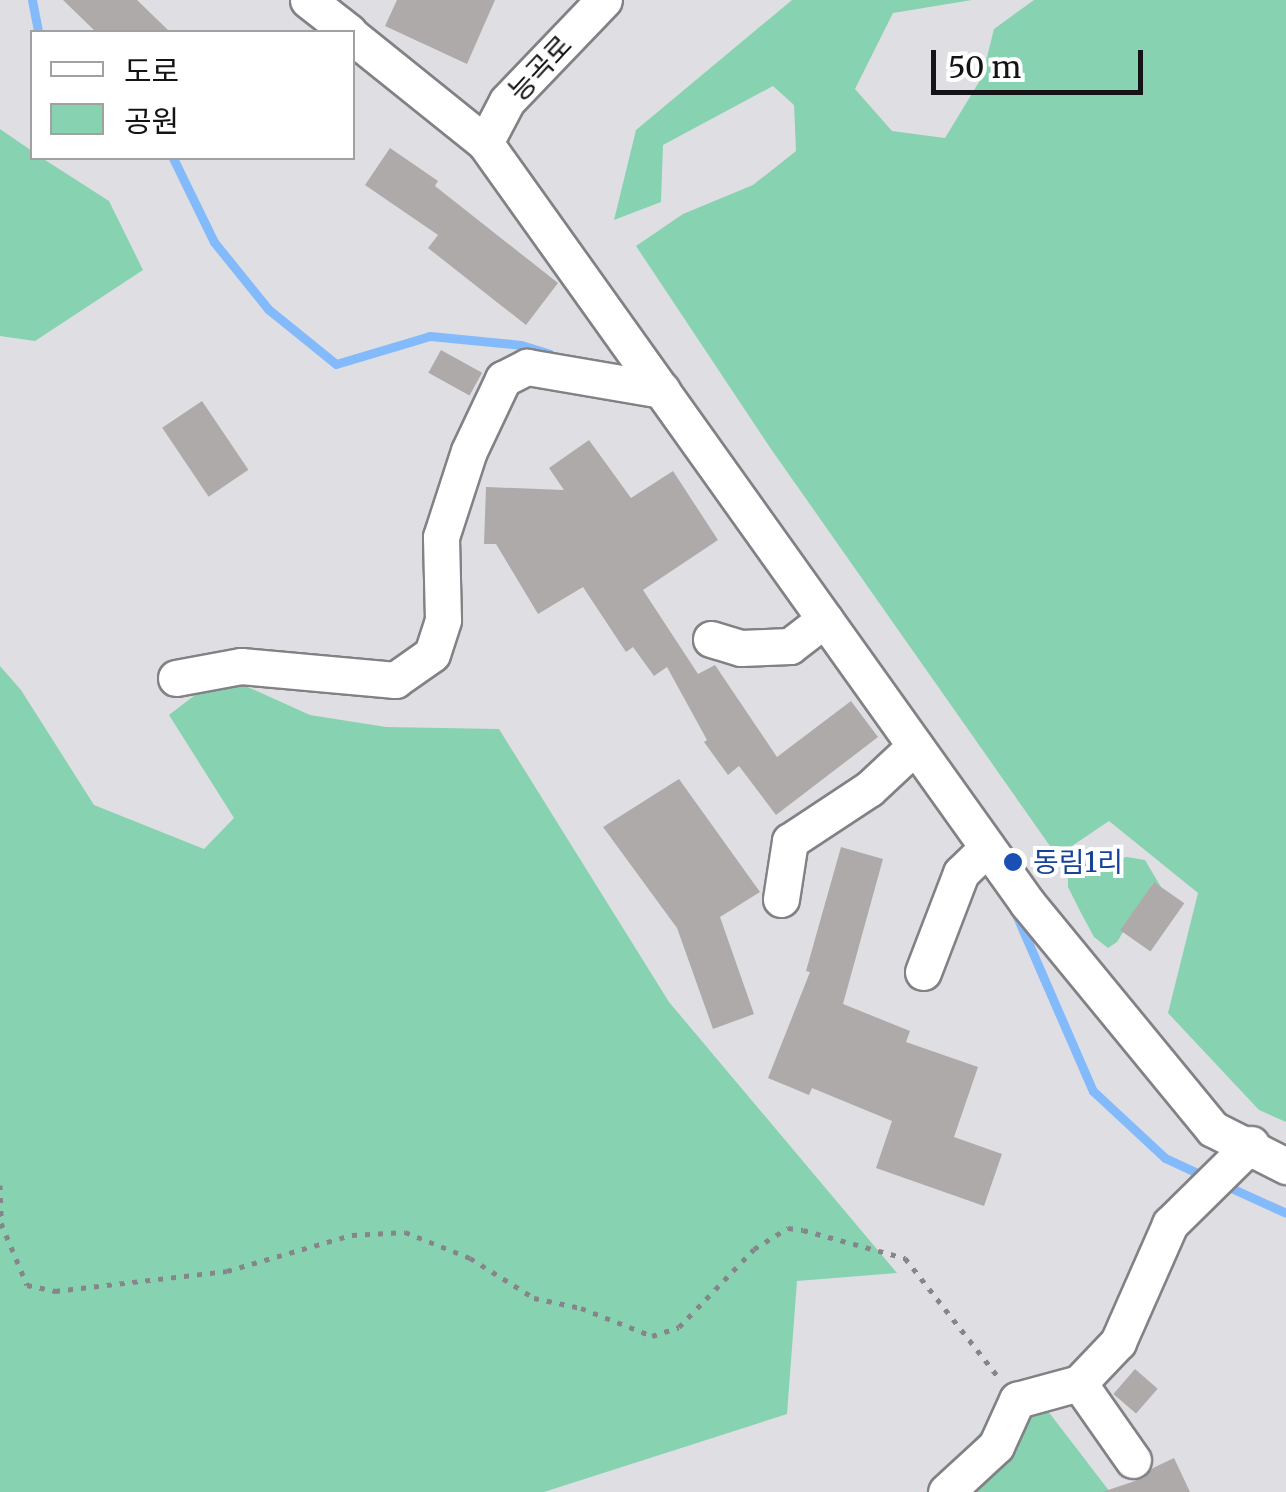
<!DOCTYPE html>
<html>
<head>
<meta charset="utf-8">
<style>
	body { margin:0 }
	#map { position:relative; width:1286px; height:1492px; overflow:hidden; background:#dfdfe3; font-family:Merriweather,"Noto Sans KR",serif }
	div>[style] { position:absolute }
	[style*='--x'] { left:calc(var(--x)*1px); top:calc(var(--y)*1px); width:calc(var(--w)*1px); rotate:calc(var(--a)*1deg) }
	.green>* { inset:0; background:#87d3b1 }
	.stream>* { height:9px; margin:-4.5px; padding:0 4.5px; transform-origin:4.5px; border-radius:4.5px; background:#83bafb }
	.building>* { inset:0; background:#aeaaa9; transform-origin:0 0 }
	.path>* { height:5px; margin-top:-2.5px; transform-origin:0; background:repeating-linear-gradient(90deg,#86868a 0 5px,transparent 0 13px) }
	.roads { filter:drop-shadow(2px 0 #828286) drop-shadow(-2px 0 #828286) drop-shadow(0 2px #828286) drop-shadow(0 -2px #828286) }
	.minor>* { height:35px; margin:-17.5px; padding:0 17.5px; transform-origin:17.5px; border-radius:17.5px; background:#fff }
	.dots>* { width:28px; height:28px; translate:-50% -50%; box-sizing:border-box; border:5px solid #fff; border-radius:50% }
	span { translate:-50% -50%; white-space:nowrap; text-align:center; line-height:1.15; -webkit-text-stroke:8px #fff; paint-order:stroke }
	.street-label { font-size:28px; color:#141416 }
	.transit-label { font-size:28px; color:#164399 }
	.left { translate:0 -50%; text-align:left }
	.legend { position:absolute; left:30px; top:30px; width:325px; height:130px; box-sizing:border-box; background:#fff; border:2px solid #a1a1a2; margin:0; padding:12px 18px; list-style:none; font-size:30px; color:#141416 }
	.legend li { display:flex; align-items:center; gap:20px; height:50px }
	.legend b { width:50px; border:2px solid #a1a1a2 }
	.scale { position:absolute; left:931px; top:50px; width:212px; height:45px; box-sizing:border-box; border:5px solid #141416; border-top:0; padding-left:12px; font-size:30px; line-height:35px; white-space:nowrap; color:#141416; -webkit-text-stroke:8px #fff; paint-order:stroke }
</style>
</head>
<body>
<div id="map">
	<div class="green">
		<div style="clip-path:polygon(792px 0,972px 0,893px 13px,855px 89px,892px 131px,945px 138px,982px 77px,994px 29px,1034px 0,1286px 0,1286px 1122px,1259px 1110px,1168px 1013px,1198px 893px,1109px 821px,1057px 856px,771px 449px,636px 246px,683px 214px,753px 185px,796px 151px,794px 105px,773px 86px,663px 145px,661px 202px,614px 220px,636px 130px)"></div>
		<div style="clip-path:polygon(0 129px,32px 151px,32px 158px,42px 158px,109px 201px,143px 270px,35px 341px,0 336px)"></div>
		<div style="clip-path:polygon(0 666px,21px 690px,94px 805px,204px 849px,234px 818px,169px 715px,221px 675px,310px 715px,386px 727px,499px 729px,669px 1002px,897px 1273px,797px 1281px,787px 1414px,544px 1492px,0 1492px)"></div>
		<div style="clip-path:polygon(1127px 857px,1145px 860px,1161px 887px,1153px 883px,1117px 942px,1108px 948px,1094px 937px,1080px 911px,1068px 887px,1068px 873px,1081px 864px)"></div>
		<div style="clip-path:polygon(1044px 1406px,1110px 1492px,926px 1492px,1002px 1409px)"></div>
	</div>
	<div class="stream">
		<div style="--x:32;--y:0;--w:33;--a:79"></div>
		<div style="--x:173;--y:158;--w:93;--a:64"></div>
		<div style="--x:214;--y:242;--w:86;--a:51.1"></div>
		<div style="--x:268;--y:309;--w:87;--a:39"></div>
		<div style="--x:336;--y:364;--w:98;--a:-16.6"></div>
		<div style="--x:430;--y:336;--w:91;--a:5.6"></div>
		<div style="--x:521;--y:345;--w:30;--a:17"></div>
		<div style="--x:1015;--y:912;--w:195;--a:66.5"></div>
		<div style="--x:1093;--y:1091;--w:98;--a:42.9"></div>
		<div style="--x:1165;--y:1158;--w:45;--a:24.9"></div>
		<div style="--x:1220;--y:1183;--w:72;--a:24.4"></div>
	</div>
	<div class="building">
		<div style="clip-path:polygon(63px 0,137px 0,170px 32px,96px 32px)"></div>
		<div style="clip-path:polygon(397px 0,495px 0,467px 64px,385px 26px)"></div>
		<div style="clip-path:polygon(390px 148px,438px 181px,435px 186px,558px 283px,526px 325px,428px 248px,438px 235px,365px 185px)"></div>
		<div style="left:441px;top:350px;width:47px;height:26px;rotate:29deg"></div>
		<div style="left:202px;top:401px;width:83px;height:48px;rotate:56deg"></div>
		<div style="clip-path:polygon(589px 440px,631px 498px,673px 471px,718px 540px,643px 590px,698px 674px,715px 665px,777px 757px,851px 701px,878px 737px,776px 815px,739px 766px,728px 775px,704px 742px,707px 740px,667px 667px,654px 676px,633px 647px,626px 652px,583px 587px,538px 614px,496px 544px,484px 544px,486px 487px,564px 490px,549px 468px)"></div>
		<div style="clip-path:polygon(679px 779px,760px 892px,720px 917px,754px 1014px,713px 1029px,677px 928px,603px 827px)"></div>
		<div style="clip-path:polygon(841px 847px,883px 859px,843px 1004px,910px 1031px,906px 1042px,978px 1067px,954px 1137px,1002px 1154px,984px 1206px,876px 1168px,892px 1121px,812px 1088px,809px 1095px,768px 1078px,810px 972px,806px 971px)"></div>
		<div style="left:1154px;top:882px;width:37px;height:59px;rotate:35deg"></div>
		<div style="left:1135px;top:1369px;width:30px;height:33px;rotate:41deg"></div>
		<div style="clip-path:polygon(1174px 1458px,1190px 1492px,1102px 1492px,1144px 1478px,1153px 1468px)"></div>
	</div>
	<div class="path">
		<div style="--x:0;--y:1185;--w:38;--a:88"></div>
		<div style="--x:1;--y:1223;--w:67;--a:67.2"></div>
		<div style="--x:27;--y:1285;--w:29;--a:12"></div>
		<div style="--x:55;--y:1291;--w:173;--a:-6.6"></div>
		<div style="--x:227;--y:1271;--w:130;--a:-16.1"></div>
		<div style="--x:352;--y:1235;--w:53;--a:-3.2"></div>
		<div style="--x:405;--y:1232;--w:70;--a:21.8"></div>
		<div style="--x:470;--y:1258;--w:75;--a:32"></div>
		<div style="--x:534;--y:1298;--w:48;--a:12"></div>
		<div style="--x:581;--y:1308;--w:76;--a:21.5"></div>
		<div style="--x:652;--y:1336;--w:28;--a:-18"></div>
		<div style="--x:679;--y:1327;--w:108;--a:-46.1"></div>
		<div style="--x:754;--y:1249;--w:40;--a:-32"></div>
		<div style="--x:788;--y:1228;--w:15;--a:8"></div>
		<div style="--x:803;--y:1230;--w:106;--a:15.4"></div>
		<div style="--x:905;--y:1258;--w:152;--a:51.9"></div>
	</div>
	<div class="roads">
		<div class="minor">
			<div style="--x:308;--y:0;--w:52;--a:38"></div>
			<div style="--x:352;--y:36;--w:171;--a:38.8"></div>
			<div style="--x:485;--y:143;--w:935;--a:54.49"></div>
			<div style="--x:1028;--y:904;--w:291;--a:50.6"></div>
			<div style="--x:1213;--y:1129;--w:82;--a:26.9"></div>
			<div style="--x:485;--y:143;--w:47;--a:-62.4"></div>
			<div style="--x:507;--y:101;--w:140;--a:-46.2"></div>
			<div style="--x:711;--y:639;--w:31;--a:17"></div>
			<div style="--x:741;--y:648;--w:49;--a:-2.3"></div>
			<div style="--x:790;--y:646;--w:44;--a:-37.6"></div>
			<div style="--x:176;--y:678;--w:66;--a:-10.5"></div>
			<div style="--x:241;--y:666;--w:155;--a:5.2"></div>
			<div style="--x:395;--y:680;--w:45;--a:-35.1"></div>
			<div style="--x:432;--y:654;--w:36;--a:-72"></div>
			<div style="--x:443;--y:620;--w:83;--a:-91.4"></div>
			<div style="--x:441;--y:537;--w:90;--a:-72"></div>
			<div style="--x:469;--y:451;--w:80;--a:-64.7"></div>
			<div style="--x:503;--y:379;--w:27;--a:-27"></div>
			<div style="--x:527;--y:367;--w:137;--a:9.7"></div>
			<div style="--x:781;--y:899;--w:59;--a:-81.2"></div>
			<div style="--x:790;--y:841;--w:95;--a:-33.4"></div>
			<div style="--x:869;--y:789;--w:63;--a:-43.1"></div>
			<div style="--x:923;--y:972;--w:106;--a:-69"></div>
			<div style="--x:961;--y:873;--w:36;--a:-44"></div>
			<div style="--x:1079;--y:1383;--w:94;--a:55"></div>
			<div style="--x:946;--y:1492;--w:68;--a:-42.6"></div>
			<div style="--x:996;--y:1446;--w:51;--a:-65.5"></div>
			<div style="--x:1017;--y:1400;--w:64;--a:-15.3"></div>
			<div style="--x:1079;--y:1383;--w:57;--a:-46.4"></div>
			<div style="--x:1118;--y:1342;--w:129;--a:-66.2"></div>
			<div style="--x:1170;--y:1224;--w:114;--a:-44.6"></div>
		</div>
	</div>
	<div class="dots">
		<div style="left:1013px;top:862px;background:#1a4fb4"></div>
	</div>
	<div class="street-label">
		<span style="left:540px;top:68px;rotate:-47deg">능곡로</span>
	</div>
	<div class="transit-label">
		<span class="left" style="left:1033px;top:862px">동림1리</span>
	</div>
	<ul class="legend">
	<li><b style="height:12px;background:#fff"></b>도로</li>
	<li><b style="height:28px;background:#87d3b1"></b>공원</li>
	</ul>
	<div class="scale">50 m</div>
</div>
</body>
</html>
